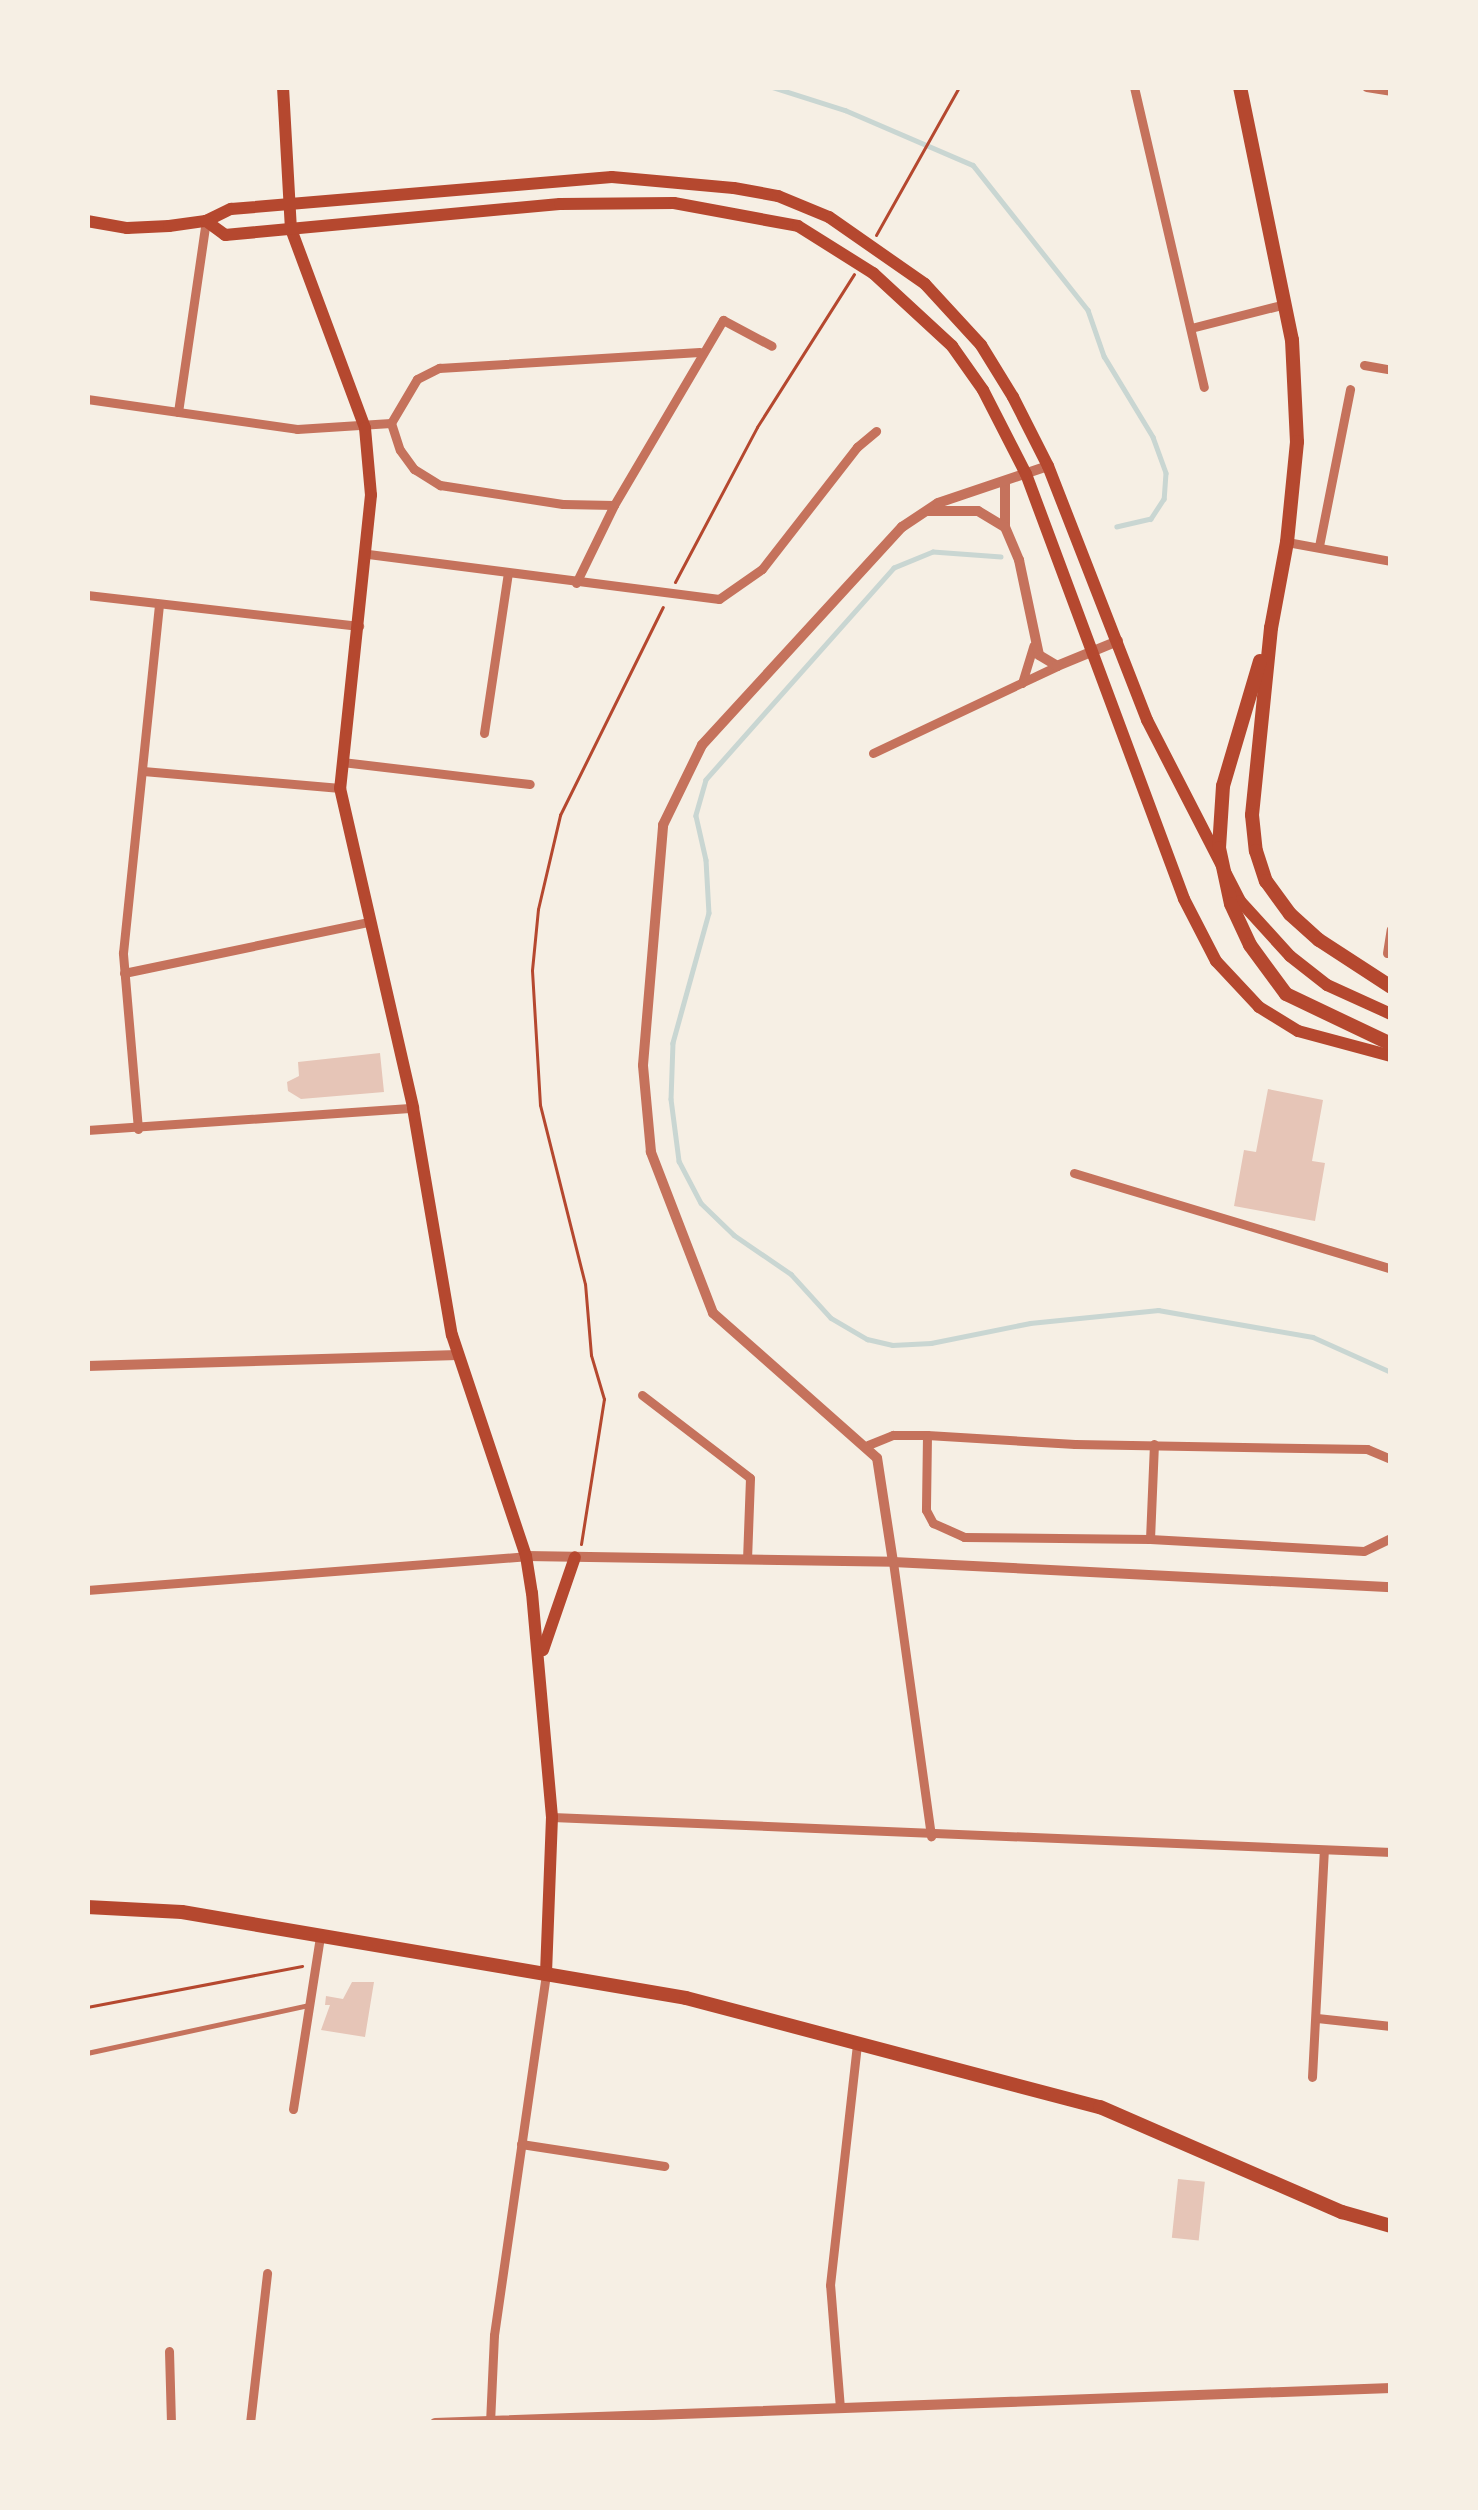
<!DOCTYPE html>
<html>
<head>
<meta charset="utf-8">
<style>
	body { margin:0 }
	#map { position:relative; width:1478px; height:2510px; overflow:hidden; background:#f6efe4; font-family:Lora,serif }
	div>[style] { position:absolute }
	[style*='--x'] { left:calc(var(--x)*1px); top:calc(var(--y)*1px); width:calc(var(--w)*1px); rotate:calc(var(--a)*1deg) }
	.stream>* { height:4.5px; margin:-2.25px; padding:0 2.25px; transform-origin:2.25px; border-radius:2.25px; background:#c9d6d2 }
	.building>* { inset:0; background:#e6c5b7; transform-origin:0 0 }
	.path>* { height:3px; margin:-1.5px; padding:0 1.5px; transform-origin:1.5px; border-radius:1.5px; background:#b5482f }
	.service>* { height:4.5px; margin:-2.25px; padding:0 2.25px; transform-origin:2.25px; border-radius:2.25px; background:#c5725c }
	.minor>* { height:9px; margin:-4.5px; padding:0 4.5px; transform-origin:4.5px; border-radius:4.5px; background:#c5725c }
	.tertiary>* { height:10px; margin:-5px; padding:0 5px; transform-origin:5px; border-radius:5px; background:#c5725c }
	.secondary>* { height:12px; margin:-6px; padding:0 6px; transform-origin:6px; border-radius:6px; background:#b5482f }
	.primary>* { height:14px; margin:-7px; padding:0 7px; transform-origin:7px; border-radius:7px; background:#b5482f }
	span { translate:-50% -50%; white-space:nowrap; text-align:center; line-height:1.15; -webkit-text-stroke:9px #f6efe4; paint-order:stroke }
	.frame { position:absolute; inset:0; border:90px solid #f6efe4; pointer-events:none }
</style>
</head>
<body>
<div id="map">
	<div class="stream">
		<div style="--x:772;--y:87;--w:77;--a:17.5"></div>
		<div style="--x:845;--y:110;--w:139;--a:23.3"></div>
		<div style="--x:973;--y:165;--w:185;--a:51.6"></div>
		<div style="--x:1088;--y:310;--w:49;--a:70.8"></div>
		<div style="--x:1104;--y:356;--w:95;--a:58.8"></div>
		<div style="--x:1153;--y:437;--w:38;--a:70"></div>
		<div style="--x:1166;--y:473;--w:26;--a:94"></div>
		<div style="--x:1164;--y:499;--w:24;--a:123"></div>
		<div style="--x:1151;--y:519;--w:35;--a:167"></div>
		<div style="--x:1001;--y:557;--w:68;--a:-175.8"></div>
		<div style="--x:933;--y:552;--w:42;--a:157.7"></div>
		<div style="--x:894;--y:568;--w:283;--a:131.6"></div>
		<div style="--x:706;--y:780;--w:37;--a:106"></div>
		<div style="--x:696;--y:816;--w:45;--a:77.2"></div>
		<div style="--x:706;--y:860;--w:53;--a:86.8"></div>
		<div style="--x:709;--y:913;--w:135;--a:105.5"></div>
		<div style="--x:673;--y:1043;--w:56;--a:92"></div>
		<div style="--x:671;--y:1099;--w:63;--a:82.6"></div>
		<div style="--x:679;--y:1161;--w:47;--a:62.4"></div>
		<div style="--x:701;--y:1203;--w:46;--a:44.1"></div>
		<div style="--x:734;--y:1235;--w:69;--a:34.4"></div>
		<div style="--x:791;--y:1274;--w:59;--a:47.7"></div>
		<div style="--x:831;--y:1318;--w:42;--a:30.3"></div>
		<div style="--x:867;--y:1339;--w:26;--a:13"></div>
		<div style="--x:892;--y:1345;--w:39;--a:-3"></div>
		<div style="--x:931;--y:1343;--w:101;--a:-11.4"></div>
		<div style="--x:1030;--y:1323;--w:129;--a:-5.8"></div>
		<div style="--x:1158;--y:1310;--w:157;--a:9.9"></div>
		<div style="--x:1313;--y:1337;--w:85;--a:24.2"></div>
	</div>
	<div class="building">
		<div style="clip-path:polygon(380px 1053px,384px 1092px,301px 1099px,288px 1091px,287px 1082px,299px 1076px,298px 1062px)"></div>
		<div style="clip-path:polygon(1268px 1089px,1323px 1100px,1312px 1161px,1325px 1163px,1315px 1221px,1234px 1206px,1244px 1150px,1256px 1152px)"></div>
		<div style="clip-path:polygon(352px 1982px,374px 1982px,365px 2037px,321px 2030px,330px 2005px,325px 2005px,326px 1996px,343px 1999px)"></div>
		<div style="left:1178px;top:2179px;width:27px;height:59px;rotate:6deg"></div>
	</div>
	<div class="path">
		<div style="--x:876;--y:235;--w:170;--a:-60.7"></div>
		<div style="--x:675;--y:582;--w:175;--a:-62.1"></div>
		<div style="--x:757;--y:427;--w:181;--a:-57.6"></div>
		<div style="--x:581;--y:1544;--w:147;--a:-81"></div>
		<div style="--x:604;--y:1399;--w:46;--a:-106.5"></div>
		<div style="--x:591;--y:1355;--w:71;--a:-94.8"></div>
		<div style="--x:585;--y:1284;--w:185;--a:-104.1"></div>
		<div style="--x:540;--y:1105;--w:135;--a:-93.4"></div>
		<div style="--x:532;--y:970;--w:61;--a:-84.4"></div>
		<div style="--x:538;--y:909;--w:97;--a:-76.8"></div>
		<div style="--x:560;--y:815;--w:232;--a:-63.7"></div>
		<div style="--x:87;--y:2007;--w:219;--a:-10.8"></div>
	</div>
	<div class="service">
		<div style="--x:87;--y:2053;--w:227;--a:-12.2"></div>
	</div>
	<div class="minor">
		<div style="--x:1134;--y:87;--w:308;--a:76.9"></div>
		<div style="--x:1191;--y:328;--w:97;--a:-14.3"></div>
		<div style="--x:1364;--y:365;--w:27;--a:10"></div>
		<div style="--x:87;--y:399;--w:212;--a:8.1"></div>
		<div style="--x:297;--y:429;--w:94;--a:-3.7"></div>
		<div style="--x:178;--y:412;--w:193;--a:-81.7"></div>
		<div style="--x:391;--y:423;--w:51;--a:-59.4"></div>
		<div style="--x:417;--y:379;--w:25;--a:-27"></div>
		<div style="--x:439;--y:368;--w:261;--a:-3.5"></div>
		<div style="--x:391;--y:423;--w:28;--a:72"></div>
		<div style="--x:400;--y:450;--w:24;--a:54"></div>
		<div style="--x:414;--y:469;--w:31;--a:32"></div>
		<div style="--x:440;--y:485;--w:124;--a:8.8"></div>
		<div style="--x:563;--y:504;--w:51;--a:1.1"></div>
		<div style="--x:1287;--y:542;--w:106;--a:10.4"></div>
		<div style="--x:1319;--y:546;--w:160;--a:-78.8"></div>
		<div style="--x:368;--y:554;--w:354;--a:7.3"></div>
		<div style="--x:719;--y:599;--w:52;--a:-34.9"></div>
		<div style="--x:762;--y:569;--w:155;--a:-52.1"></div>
		<div style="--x:857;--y:447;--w:25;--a:-40"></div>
		<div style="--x:576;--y:583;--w:87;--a:-64"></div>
		<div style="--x:614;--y:505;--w:215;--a:-59.5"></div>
		<div style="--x:723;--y:320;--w:55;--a:28"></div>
		<div style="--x:87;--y:595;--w:274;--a:6.5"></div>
		<div style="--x:1022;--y:683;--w:39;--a:-73"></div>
		<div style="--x:484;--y:733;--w:162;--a:-81.5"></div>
		<div style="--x:873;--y:753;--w:204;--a:-25.3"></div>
		<div style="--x:342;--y:762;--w:189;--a:6.7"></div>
		<div style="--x:143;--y:771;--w:198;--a:4.9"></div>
		<div style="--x:1387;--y:953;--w:24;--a:-81"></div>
		<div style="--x:124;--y:973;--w:250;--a:-11.8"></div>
		<div style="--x:138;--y:1129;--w:177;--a:-94.9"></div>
		<div style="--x:123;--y:953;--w:349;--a:-84.1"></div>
		<div style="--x:87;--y:1130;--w:327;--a:-3.9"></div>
		<div style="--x:1074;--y:1173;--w:331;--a:16.8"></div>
		<div style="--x:642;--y:1395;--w:136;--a:37.5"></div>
		<div style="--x:750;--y:1478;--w:81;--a:92.1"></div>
		<div style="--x:927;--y:1435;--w:75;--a:90.8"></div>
		<div style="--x:926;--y:1510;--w:15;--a:62"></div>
		<div style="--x:933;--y:1523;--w:34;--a:24"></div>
		<div style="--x:964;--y:1537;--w:186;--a:0.6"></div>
		<div style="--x:1150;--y:1539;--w:214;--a:3.2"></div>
		<div style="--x:1364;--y:1551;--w:30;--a:-26"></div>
		<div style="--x:868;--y:1445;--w:27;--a:-22"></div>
		<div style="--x:893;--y:1435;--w:34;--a:0"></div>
		<div style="--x:927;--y:1435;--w:148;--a:3.5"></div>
		<div style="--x:1075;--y:1444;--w:292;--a:1"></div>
		<div style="--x:1367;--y:1449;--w:26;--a:23"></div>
		<div style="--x:1150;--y:1539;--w:95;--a:-87.6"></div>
		<div style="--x:893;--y:1562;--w:277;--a:82.1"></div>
		<div style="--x:87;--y:1590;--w:440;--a:-4.4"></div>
		<div style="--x:552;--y:1817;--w:840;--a:2.39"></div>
		<div style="--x:1317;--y:2018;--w:74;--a:6.2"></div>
		<div style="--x:1312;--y:2077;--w:227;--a:-87"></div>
		<div style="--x:293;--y:2109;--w:175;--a:-81.1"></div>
		<div style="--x:521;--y:2144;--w:145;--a:8.7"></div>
		<div style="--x:169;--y:2351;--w:72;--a:88.4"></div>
		<div style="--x:840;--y:2408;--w:123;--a:-94.6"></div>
		<div style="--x:830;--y:2285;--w:243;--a:-83.6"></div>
		<div style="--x:250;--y:2423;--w:151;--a:-83.5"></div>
		<div style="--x:490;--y:2423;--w:88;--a:-87.4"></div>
		<div style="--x:494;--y:2335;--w:364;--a:-81.8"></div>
	</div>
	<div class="tertiary">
		<div style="--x:1367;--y:87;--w:24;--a:9"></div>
		<div style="--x:1005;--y:482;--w:45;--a:90"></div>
		<div style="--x:1005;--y:527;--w:36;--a:67"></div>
		<div style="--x:1019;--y:560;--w:97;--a:78.1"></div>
		<div style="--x:1039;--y:655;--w:21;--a:31"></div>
		<div style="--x:1057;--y:666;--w:66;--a:-22.3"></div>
		<div style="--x:928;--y:511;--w:50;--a:0"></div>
		<div style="--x:978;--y:511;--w:31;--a:31"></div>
		<div style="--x:87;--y:1366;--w:371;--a:-1.7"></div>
		<div style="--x:526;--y:1556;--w:367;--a:0.9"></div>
		<div style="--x:893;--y:1562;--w:499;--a:2.9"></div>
		<div style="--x:893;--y:1562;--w:105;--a:-98.7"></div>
		<div style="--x:877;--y:1458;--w:219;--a:-138.5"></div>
		<div style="--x:713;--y:1313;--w:173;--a:-111.1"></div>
		<div style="--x:651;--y:1152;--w:87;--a:-95.3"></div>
		<div style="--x:643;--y:1065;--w:241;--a:-85.2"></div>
		<div style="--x:663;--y:825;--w:89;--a:-64"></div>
		<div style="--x:702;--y:745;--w:296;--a:-47.5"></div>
		<div style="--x:902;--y:527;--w:43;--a:-33.7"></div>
		<div style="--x:938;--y:503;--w:116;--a:-18.6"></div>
		<div style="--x:435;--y:2423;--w:957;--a:-2.1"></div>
	</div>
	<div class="secondary">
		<div style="--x:283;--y:87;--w:142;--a:86.8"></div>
		<div style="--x:291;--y:229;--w:212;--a:69.6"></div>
		<div style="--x:365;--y:428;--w:67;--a:84.9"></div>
		<div style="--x:371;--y:495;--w:295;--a:96"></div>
		<div style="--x:340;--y:788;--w:328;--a:77.1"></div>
		<div style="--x:413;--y:1108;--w:230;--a:80.3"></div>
		<div style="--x:452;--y:1335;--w:233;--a:71.5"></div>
		<div style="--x:526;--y:1556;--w:37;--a:81"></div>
		<div style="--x:532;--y:1593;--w:225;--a:84.9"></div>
		<div style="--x:552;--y:1817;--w:158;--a:92.2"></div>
		<div style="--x:87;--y:221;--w:41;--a:9.9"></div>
		<div style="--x:127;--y:228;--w:42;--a:-2.7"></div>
		<div style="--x:169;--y:226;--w:37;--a:-8"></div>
		<div style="--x:206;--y:221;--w:28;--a:-26"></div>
		<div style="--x:231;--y:209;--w:382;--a:-4.8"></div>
		<div style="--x:612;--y:177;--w:122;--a:5.2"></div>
		<div style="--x:734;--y:188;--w:45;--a:10.3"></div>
		<div style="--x:778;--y:196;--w:55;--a:22.4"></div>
		<div style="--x:829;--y:217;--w:117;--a:34.9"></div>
		<div style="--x:925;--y:284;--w:83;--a:47.4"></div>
		<div style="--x:981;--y:345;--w:61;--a:58.4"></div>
		<div style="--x:1013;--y:397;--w:77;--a:63.1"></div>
		<div style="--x:1048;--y:466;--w:273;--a:68.7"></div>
		<div style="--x:1147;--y:720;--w:203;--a:62.8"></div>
		<div style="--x:1240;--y:901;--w:74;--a:47.7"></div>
		<div style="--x:1290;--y:956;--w:47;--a:38.1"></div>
		<div style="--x:1327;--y:985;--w:70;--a:24.4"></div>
		<div style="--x:206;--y:221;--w:24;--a:36"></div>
		<div style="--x:225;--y:235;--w:336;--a:-5.3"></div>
		<div style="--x:560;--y:204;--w:114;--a:-0.5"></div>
		<div style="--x:674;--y:203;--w:126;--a:10.5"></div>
		<div style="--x:798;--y:226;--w:89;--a:32.1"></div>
		<div style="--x:873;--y:273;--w:108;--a:42.7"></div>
		<div style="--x:952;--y:346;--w:54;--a:54.8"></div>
		<div style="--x:983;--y:390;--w:94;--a:62.9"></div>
		<div style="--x:1026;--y:474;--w:453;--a:69.6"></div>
		<div style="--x:1184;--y:899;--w:70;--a:62.7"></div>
		<div style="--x:1216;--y:961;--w:63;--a:46.9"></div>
		<div style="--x:1259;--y:1007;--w:46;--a:31.6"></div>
		<div style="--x:1298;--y:1031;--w:96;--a:15"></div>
		<div style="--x:543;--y:1650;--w:98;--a:-71"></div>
	</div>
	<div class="primary">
		<div style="--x:1240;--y:87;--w:258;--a:78.4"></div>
		<div style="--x:1292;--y:340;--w:102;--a:87.2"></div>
		<div style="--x:1297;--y:442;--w:100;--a:95.7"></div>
		<div style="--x:1287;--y:542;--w:87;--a:100.5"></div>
		<div style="--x:1271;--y:628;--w:188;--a:95.8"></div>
		<div style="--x:1252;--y:815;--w:36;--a:84"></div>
		<div style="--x:1256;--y:851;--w:32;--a:72"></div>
		<div style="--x:1266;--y:881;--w:41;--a:54"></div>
		<div style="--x:1290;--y:914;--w:39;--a:42"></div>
		<div style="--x:1319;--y:940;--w:86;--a:33.1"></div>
		<div style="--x:1260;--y:661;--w:130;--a:106.5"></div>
		<div style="--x:1223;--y:786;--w:62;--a:93.7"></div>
		<div style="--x:1219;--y:848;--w:57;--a:77.9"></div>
		<div style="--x:1231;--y:904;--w:45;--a:65.1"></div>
		<div style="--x:1250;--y:945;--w:61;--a:53.7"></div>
		<div style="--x:1286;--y:994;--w:116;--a:25.5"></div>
		<div style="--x:87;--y:1907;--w:95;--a:3"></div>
		<div style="--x:182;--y:1912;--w:511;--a:9.68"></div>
		<div style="--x:686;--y:1998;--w:428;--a:14.8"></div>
		<div style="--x:1100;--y:2107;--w:264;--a:23.5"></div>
		<div style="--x:1342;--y:2212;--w:51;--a:15.9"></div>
	</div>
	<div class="frame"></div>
</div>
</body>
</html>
